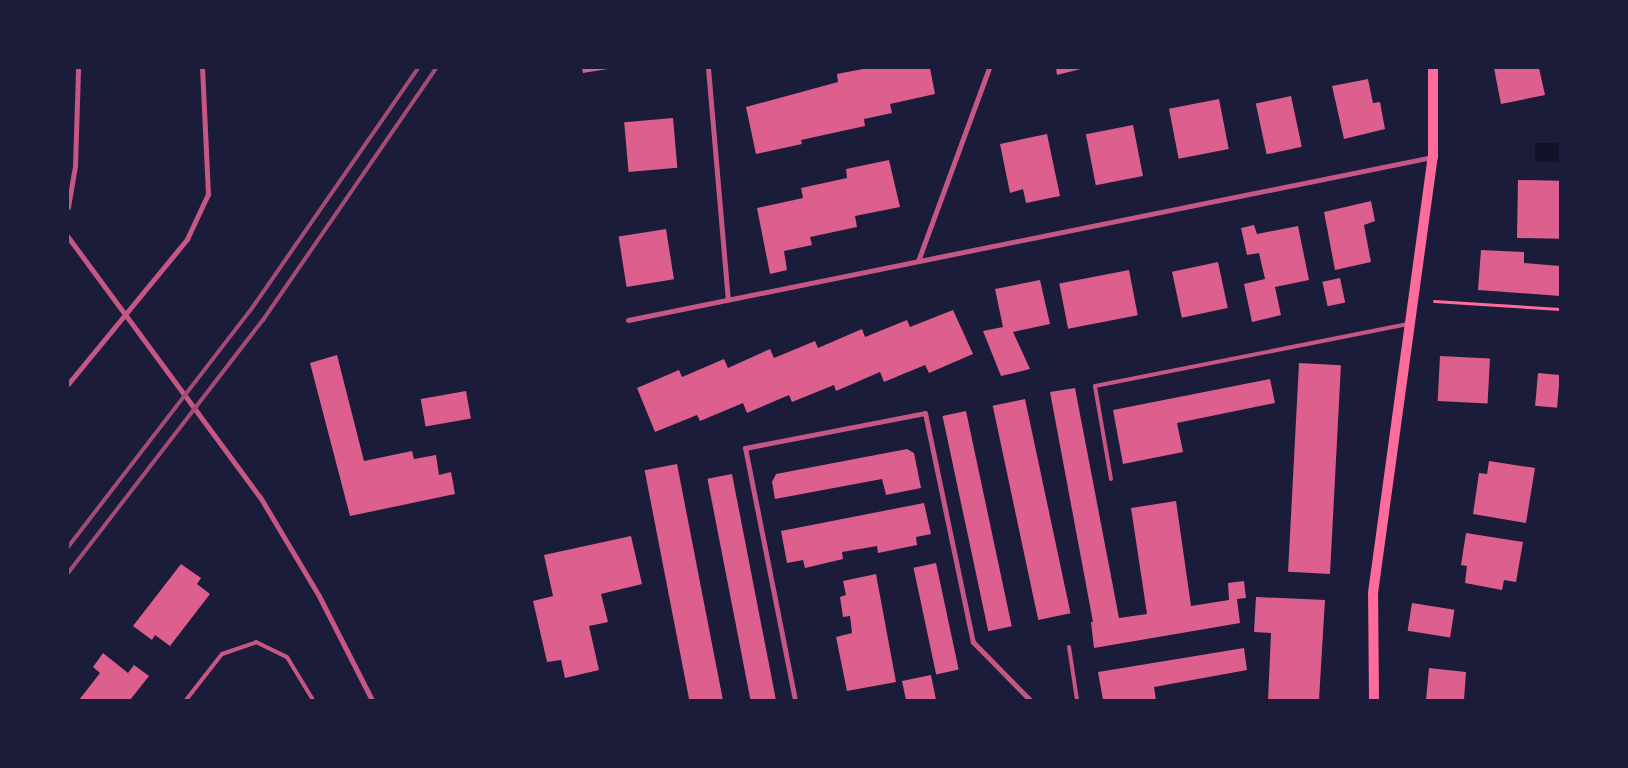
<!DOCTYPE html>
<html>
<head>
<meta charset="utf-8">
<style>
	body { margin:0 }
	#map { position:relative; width:1628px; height:768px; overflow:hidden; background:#1b1b3a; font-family:Manrope,sans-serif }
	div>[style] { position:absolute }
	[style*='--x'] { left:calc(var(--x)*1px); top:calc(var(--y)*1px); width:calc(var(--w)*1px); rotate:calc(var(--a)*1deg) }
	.water>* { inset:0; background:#12122b; transform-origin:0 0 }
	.building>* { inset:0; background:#dd5f8e; transform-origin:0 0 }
	.path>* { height:3px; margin:-1.5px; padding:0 1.5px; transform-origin:1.5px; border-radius:1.5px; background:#ff6b9d }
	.service>* { height:4px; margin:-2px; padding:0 2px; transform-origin:2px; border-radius:2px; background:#c65784 }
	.minor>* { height:5px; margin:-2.5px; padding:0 2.5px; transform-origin:2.5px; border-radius:2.5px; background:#c65784 }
	.secondary>* { height:10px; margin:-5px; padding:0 5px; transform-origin:5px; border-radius:5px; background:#ff6b9d }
	.rail>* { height:4px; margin:-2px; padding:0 2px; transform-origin:2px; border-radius:2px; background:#a44b75 }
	span { translate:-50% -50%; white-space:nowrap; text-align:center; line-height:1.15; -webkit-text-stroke:4px #1b1b3a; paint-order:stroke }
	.frame { position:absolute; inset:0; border:69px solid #1b1b3a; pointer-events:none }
</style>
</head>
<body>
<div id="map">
	<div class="water">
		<div style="left:1535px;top:143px;width:25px;height:19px"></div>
	</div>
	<div class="building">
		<div style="clip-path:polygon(582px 68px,608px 68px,608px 69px,583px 73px)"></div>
		<div style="clip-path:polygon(868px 68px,930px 68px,935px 94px,890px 104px,892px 113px,864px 119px,865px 126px,801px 140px,802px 144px,756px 154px,746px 107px,838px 82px,837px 74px)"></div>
		<div style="clip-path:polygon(1056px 68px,1085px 68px,1057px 75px)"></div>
		<div style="clip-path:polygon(1494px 68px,1539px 68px,1545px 95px,1501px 104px)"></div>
		<div style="clip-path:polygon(1368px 79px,1373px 103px,1380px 102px,1385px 129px,1344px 139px,1332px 86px)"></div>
		<div style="left:1291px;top:96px;width:52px;height:36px;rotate:78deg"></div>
		<div style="left:1219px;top:99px;width:51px;height:51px;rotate:79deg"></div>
		<div style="left:673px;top:118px;width:50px;height:49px;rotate:85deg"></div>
		<div style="left:1133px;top:125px;width:52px;height:48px;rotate:79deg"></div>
		<div style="clip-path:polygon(1047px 134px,1060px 196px,1026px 203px,1023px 189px,1010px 193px,1000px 144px)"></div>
		<div style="clip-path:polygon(889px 160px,900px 207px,855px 216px,857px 227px,810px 237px,812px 245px,784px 251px,787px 270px,770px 274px,757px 208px,803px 198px,801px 188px,847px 178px,846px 169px)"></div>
		<div style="left:1518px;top:180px;width:42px;height:58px;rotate:1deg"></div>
		<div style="clip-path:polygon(1371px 201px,1375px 221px,1364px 225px,1371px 262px,1335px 270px,1324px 212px)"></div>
		<div style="clip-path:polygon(1254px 225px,1257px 234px,1298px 226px,1309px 280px,1275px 287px,1281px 315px,1252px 322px,1244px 284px,1265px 279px,1259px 253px,1247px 255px,1241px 228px)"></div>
		<div style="left:666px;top:229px;width:51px;height:48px;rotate:81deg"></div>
		<div style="clip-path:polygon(1481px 250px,1524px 252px,1524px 263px,1560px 266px,1560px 296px,1478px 290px)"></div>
		<div style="left:1218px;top:262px;width:47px;height:47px;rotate:78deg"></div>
		<div style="left:1129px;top:270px;width:46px;height:71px;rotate:79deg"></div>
		<div style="left:1340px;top:278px;width:25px;height:18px;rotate:78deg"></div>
		<div style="clip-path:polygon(1040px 280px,1050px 324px,1013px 332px,1030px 369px,1001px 376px,983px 331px,1003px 327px,995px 289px)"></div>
		<div style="clip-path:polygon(953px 310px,973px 354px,929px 373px,925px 365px,884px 382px,880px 372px,836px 391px,834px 385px,792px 402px,789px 395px,747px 413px,743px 403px,700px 421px,697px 415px,655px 432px,637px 388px,679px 370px,682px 377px,724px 359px,728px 368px,770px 349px,774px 358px,815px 341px,818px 348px,862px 329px,865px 337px,907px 320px,910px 327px)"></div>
		<div style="clip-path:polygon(337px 355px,364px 461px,412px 451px,414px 459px,436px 455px,439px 475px,451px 472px,455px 494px,350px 516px,310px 363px)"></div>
		<div style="left:1440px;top:356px;width:50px;height:45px;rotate:3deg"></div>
		<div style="left:1299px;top:363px;width:42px;height:209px;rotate:3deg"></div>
		<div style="left:1538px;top:373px;width:22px;height:33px;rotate:5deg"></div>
		<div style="clip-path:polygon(1270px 379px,1275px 403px,1177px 423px,1183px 452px,1123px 464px,1113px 410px)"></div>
		<div style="clip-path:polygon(1075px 388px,1119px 618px,1147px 614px,1131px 508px,1176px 501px,1191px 606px,1229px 600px,1228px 583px,1244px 581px,1246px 598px,1237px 599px,1240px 623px,1094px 648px,1091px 622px,1093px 622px,1050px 392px)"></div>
		<div style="left:466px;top:391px;width:28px;height:46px;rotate:80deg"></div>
		<div style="left:1025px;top:399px;width:219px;height:33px;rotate:78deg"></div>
		<div style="left:966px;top:411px;width:220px;height:24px;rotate:78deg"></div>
		<div style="clip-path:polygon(907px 449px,914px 453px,921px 488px,886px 495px,882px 479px,775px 499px,772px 482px,776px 474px)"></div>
		<div style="clip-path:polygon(1489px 461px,1535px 468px,1526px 523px,1473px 514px,1479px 473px,1487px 474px)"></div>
		<div style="left:677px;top:464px;width:240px;height:33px;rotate:79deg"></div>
		<div style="left:732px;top:474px;width:230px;height:25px;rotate:79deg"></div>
		<div style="clip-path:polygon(924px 503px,931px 534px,916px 537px,917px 545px,878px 553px,877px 546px,842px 552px,843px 559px,805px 568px,803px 560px,787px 563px,781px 531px)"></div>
		<div style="clip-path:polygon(1466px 533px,1523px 542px,1516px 582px,1504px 580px,1502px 590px,1465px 583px,1467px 566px,1461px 565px)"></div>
		<div style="clip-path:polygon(631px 536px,642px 584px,601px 594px,608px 622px,589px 626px,599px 670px,565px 678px,561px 660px,547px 662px,533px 601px,553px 596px,544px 555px)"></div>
		<div style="left:936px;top:563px;width:109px;height:23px;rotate:78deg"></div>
		<div style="clip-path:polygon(181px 564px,201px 578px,197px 584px,210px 594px,170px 646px,155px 635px,152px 640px,133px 626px)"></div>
		<div style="clip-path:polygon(876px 574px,896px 682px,847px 691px,836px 637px,852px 633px,850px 616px,843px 617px,840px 597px,846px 595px,843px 581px)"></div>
		<div style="clip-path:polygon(1256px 597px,1325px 600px,1319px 700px,1268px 700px,1271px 633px,1254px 632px)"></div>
		<div style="left:1412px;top:603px;width:43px;height:28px;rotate:9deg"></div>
		<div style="clip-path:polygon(1244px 648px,1247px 670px,1154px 687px,1156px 700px,1103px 700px,1098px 672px)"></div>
		<div style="clip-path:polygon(103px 653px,128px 673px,134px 665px,149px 676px,130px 700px,79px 700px,100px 673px,93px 667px)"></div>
		<div style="clip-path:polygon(1429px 668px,1466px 672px,1464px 700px,1426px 700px)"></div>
		<div style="clip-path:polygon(931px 675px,936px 700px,906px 700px,902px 681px)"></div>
	</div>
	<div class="path">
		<div style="--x:1434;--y:301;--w:126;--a:3.6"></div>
	</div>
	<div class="service">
		<div style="--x:1111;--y:479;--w:94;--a:-99.8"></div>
		<div style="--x:1095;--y:386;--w:319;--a:-11.2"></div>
		<div style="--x:1069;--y:647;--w:54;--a:81.4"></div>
		<div style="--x:186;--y:700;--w:58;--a:-52"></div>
		<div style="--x:222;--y:654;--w:36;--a:-19"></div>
		<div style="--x:256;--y:642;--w:34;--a:26"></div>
		<div style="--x:287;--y:657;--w:50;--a:58.8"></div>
	</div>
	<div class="minor">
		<div style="--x:708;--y:68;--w:232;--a:85.1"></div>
		<div style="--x:68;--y:207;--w:42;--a:-80.3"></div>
		<div style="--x:75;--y:166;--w:98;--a:-88.2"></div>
		<div style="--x:68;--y:237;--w:323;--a:53.6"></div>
		<div style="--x:260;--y:497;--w:115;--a:59.2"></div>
		<div style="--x:319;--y:596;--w:117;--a:63"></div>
		<div style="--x:918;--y:261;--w:206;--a:-69.8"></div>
		<div style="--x:628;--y:320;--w:820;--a:-11.46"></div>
		<div style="--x:68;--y:384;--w:188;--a:-50.6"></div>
		<div style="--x:187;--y:239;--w:50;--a:-65"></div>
		<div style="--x:208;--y:194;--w:126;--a:-92.7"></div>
		<div style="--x:795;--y:700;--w:257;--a:-101.2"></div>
		<div style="--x:745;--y:448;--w:183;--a:-11"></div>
		<div style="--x:925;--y:413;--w:234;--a:78.2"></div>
		<div style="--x:973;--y:642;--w:81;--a:45.5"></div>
	</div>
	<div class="secondary">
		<div style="--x:1374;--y:700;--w:107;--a:-90.5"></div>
		<div style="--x:1373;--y:593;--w:440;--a:-82.2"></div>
		<div style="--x:1433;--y:157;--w:89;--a:-90"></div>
	</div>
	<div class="rail">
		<div style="--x:68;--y:547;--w:298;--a:-52.4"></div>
		<div style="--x:250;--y:311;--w:295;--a:-55.3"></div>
		<div style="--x:68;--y:573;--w:319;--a:-52.4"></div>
		<div style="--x:263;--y:320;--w:306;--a:-55.5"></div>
	</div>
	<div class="frame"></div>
</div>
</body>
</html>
